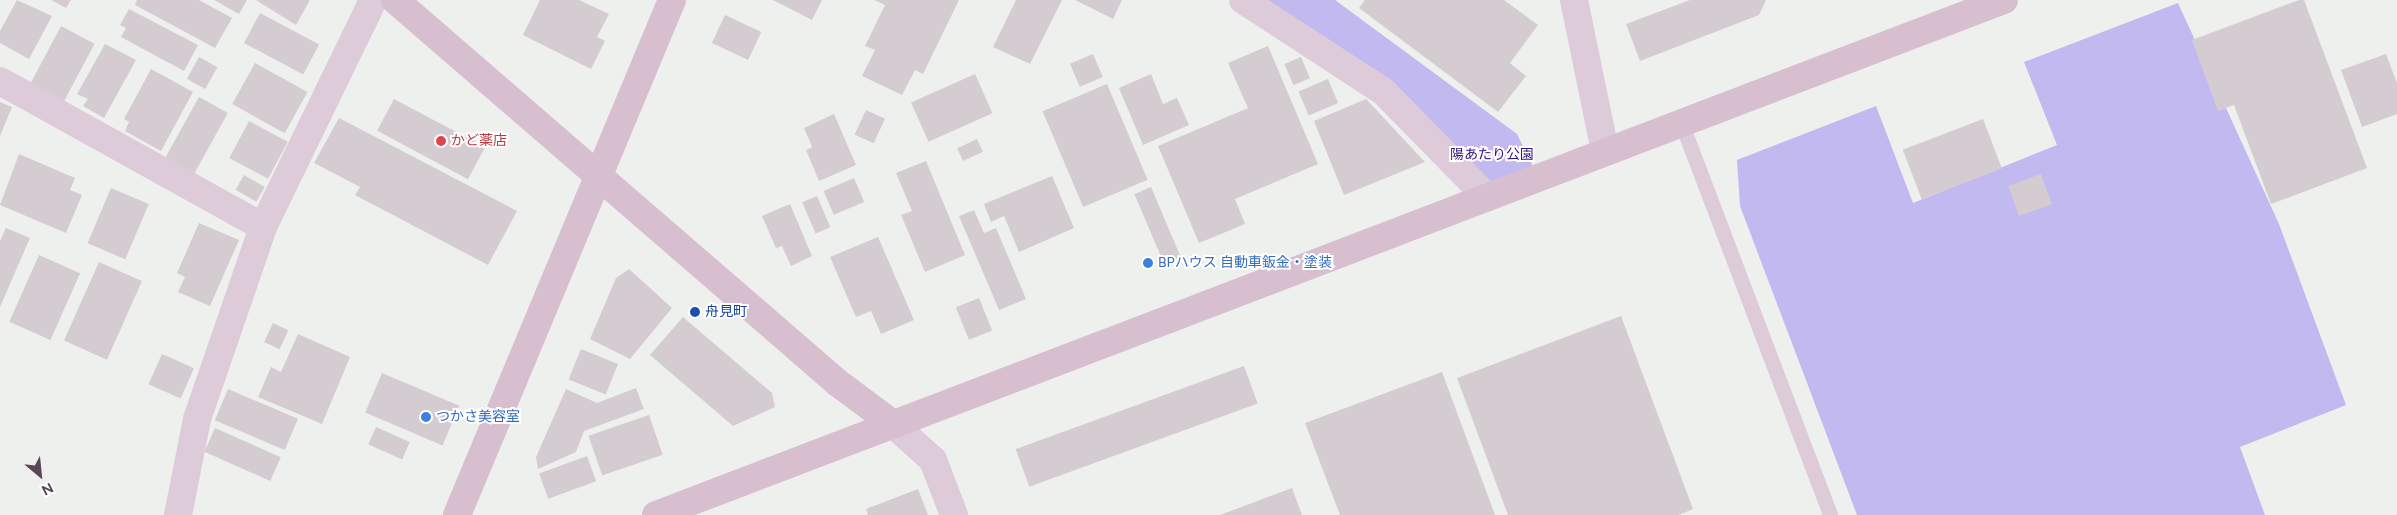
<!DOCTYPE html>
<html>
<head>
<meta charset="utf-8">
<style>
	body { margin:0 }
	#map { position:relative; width:2397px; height:515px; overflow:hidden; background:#eef0ed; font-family:Figtree,"Noto Sans JP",sans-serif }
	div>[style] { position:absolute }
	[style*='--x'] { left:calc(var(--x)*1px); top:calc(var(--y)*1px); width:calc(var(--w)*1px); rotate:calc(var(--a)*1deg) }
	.green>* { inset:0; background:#c2b9f0 }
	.building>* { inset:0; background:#d5ccd1; transform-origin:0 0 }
	.lane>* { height:15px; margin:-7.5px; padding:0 7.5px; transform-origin:7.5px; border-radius:7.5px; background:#decbda }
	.street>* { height:28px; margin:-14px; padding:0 14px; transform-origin:14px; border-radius:14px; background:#decbda }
	.secondary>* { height:28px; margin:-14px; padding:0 14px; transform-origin:14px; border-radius:14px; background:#d7bfd0 }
	.dots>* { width:14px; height:14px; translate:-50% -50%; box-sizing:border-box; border:2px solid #fff; border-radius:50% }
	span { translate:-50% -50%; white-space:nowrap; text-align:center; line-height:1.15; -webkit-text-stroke:4px #fff; paint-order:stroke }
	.health-label { font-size:14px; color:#be3a42 }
	.left { translate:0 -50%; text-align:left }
	.park-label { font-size:14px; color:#30147e }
	.shop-label { font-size:14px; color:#366cbe }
	.transit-label { font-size:14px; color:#164399 }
	.north { position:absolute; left:15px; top:450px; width:50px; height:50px; -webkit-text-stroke:4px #fff; paint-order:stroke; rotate:152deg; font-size:14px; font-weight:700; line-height:20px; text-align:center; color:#5b4556 }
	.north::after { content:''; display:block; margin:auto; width:18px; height:22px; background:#5b4556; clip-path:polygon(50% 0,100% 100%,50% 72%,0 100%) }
</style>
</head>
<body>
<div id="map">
	<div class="green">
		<div style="clip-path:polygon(1243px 0,1335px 0,1517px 134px,1538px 177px,1487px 197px,1440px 146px)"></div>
		<div style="clip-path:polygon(2178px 3px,2279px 224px,2346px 405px,2240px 447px,2265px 515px,1857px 515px,1740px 206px,1737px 160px,1876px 106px,1913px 203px,2057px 145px,2024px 62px)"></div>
	</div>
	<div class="building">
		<div style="clip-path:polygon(17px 0,52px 16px,29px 59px,0 43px,0 31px)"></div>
		<div style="clip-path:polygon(51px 0,71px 0,66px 8px)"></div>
		<div style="clip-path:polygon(137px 0,199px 0,232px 18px,215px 48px,135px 5px)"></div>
		<div style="clip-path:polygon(214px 0,247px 0,239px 14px)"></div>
		<div style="clip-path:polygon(256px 0,310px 0,296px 25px)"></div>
		<div style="clip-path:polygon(540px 0,579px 0,609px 14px,597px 37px,605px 41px,591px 69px,523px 35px)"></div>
		<div style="clip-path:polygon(773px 0,822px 0,812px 20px)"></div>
		<div style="clip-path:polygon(874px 0,959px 0,923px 74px,915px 70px,902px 95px,862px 76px,875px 50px,865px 46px,885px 5px)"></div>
		<div style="clip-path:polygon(1016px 0,1062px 0,1030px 64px,993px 47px)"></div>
		<div style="clip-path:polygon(1075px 0,1122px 0,1113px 19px)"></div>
		<div style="clip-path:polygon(1365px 0,1504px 0,1538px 25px,1510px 63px,1526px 76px,1498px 112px,1359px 8px)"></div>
		<div style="clip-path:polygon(1690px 0,1766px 0,1759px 15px,1640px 61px,1626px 24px)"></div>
		<div style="clip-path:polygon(2299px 0,2304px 0,2367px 168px,2271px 204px,2234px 105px,2218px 111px,2192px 40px)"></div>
		<div style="clip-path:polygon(129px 9px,198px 45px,184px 71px,121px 37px,126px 28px,120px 25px)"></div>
		<div style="left:260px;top:13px;width:67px;height:34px;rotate:28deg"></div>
		<div style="left:725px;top:15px;width:40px;height:31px;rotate:25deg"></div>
		<div style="left:61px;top:26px;width:38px;height:65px;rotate:28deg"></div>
		<div style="clip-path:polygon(105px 44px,136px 60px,104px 118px,83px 106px,88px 99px,77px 94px)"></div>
		<div style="clip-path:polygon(1268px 46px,1318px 164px,1235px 199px,1245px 224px,1199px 243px,1158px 146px,1248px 108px,1228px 63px)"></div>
		<div style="left:1093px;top:54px;width:25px;height:25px;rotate:67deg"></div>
		<div style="clip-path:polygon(2386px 54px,2397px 83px,2397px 114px,2362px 127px,2341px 70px)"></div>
		<div style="left:199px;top:57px;width:21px;height:25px;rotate:29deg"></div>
		<div style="left:1301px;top:57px;width:23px;height:18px;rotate:67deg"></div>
		<div style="left:255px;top:63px;width:60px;height:47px;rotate:29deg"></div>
		<div style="clip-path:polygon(151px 69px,193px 92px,161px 151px,125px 131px,129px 122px,124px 119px)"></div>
		<div style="left:975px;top:74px;width:43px;height:70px;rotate:66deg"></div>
		<div style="clip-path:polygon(1151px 74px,1163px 104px,1177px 98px,1189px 125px,1143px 145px,1119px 88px)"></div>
		<div style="left:1328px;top:79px;width:26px;height:32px;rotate:67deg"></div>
		<div style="left:1107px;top:84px;width:104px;height:70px;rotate:67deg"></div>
		<div style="left:199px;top:97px;width:33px;height:69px;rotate:29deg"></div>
		<div style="left:394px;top:99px;width:103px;height:36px;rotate:28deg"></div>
		<div style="clip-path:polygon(1366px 99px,1425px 162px,1344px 195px,1314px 121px)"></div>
		<div style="clip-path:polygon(0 102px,12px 107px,0 136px)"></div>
		<div style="left:866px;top:110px;width:21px;height:27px;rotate:25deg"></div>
		<div style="clip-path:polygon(834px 114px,856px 165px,819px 181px,806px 150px,812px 147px,804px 128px)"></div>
		<div style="clip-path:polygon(339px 118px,517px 211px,488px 265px,355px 195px,360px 187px,314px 163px)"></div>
		<div style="left:1983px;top:119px;width:53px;height:86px;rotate:69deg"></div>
		<div style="left:249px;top:121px;width:44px;height:42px;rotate:28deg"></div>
		<div style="left:977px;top:139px;width:14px;height:22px;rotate:65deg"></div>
		<div style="clip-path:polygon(19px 154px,75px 178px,70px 190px,82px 195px,66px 233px,0 205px)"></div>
		<div style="clip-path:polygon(926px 161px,965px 255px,925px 272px,901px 215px,912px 211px,896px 173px)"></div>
		<div style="left:2041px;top:174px;width:32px;height:35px;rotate:70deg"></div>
		<div style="left:244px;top:175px;width:24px;height:17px;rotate:30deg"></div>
		<div style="clip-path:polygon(1052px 176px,1074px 228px,1019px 252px,1004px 216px,991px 222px,984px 204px)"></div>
		<div style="left:854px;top:178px;width:26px;height:33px;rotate:67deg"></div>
		<div style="left:1151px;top:187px;width:76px;height:18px;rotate:67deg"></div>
		<div style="left:111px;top:188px;width:41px;height:60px;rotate:23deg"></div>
		<div style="left:817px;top:196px;width:34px;height:16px;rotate:67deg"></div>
		<div style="clip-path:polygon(790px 204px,812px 256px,791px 266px,782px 246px,776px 248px,762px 216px)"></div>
		<div style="clip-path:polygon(974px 210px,984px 233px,996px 228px,1026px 299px,999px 310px,959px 216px)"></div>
		<div style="clip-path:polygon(199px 223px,239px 240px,210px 306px,178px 292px,185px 277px,177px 273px)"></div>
		<div style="clip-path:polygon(6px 228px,30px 238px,0 307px,0 241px)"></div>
		<div style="clip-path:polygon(878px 237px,914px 320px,881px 334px,871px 311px,856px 317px,830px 257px)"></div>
		<div style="left:39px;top:255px;width:45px;height:73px;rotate:24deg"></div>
		<div style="left:99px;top:262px;width:47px;height:86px;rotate:24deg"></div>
		<div style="clip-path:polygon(629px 269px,672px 308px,630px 359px,590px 339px,616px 278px)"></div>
		<div style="left:979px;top:298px;width:35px;height:25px;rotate:68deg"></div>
		<div style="clip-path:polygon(1621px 316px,1693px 509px,1679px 515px,1508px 515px,1457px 378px)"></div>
		<div style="clip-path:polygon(683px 317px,772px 393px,775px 407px,733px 426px,650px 355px)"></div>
		<div style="left:273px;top:323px;width:17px;height:21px;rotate:25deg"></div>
		<div style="clip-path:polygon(298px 334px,350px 357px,322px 424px,258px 397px,271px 367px,281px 372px)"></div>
		<div style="left:581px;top:349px;width:40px;height:33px;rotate:22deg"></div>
		<div style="left:162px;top:354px;width:35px;height:33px;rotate:24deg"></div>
		<div style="left:1244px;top:366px;width:40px;height:243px;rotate:70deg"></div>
		<div style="clip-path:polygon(1442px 372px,1495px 515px,1340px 515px,1305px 423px)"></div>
		<div style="left:382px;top:373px;width:84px;height:43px;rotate:23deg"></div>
		<div style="clip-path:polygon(636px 388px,644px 409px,584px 431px,576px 452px,538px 469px,536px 457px,566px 389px,597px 403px)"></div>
		<div style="left:228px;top:389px;width:76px;height:34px;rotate:23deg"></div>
		<div style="left:649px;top:415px;width:42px;height:64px;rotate:71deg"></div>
		<div style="left:376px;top:427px;width:37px;height:19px;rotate:24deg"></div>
		<div style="left:215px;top:428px;width:72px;height:26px;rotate:24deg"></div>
		<div style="left:587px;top:456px;width:27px;height:51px;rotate:70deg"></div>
		<div style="clip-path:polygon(1292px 488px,1302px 515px,1220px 515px)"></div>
		<div style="clip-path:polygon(918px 489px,928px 515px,868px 515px,866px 509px)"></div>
	</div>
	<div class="lane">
		<div style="--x:1681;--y:122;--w:420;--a:69.2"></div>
	</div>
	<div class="street">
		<div style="--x:1243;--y:0;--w:168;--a:33.1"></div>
		<div style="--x:1384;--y:92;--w:147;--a:45.6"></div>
		<div style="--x:1574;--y:0;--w:154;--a:78.4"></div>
		<div style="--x:0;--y:81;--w:301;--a:29"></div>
		<div style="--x:893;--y:424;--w:54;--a:42"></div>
		<div style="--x:933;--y:460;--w:59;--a:69.1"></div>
		<div style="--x:178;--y:515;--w:98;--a:-78.8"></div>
		<div style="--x:197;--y:419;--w:203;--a:-71"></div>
		<div style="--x:263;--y:227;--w:252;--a:-64.1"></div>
	</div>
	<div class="secondary">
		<div style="--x:395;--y:0;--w:586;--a:40.85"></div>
		<div style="--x:838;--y:383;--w:69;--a:36.7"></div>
		<div style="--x:457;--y:515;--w:558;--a:-67.34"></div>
		<div style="--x:656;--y:515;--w:1443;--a:-20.91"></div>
	</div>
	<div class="dots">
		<div style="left:441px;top:141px;background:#e0444e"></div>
		<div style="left:1148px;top:263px;background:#3f7fe0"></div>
		<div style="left:695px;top:312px;background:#1a4fb4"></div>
		<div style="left:426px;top:417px;background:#3f7fe0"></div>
	</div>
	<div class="health-label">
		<span class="left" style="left:451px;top:141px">かど薬店</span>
	</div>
	<div class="park-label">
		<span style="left:1492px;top:155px">陽あたり公園</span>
	</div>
	<div class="shop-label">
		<span class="left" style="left:1158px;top:263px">BPハウス 自動車鈑金・塗装</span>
		<span class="left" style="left:436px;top:417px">つかさ美容室</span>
	</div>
	<div class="transit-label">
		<span class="left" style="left:705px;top:312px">舟見町</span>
	</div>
	<div class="north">N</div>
</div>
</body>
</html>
